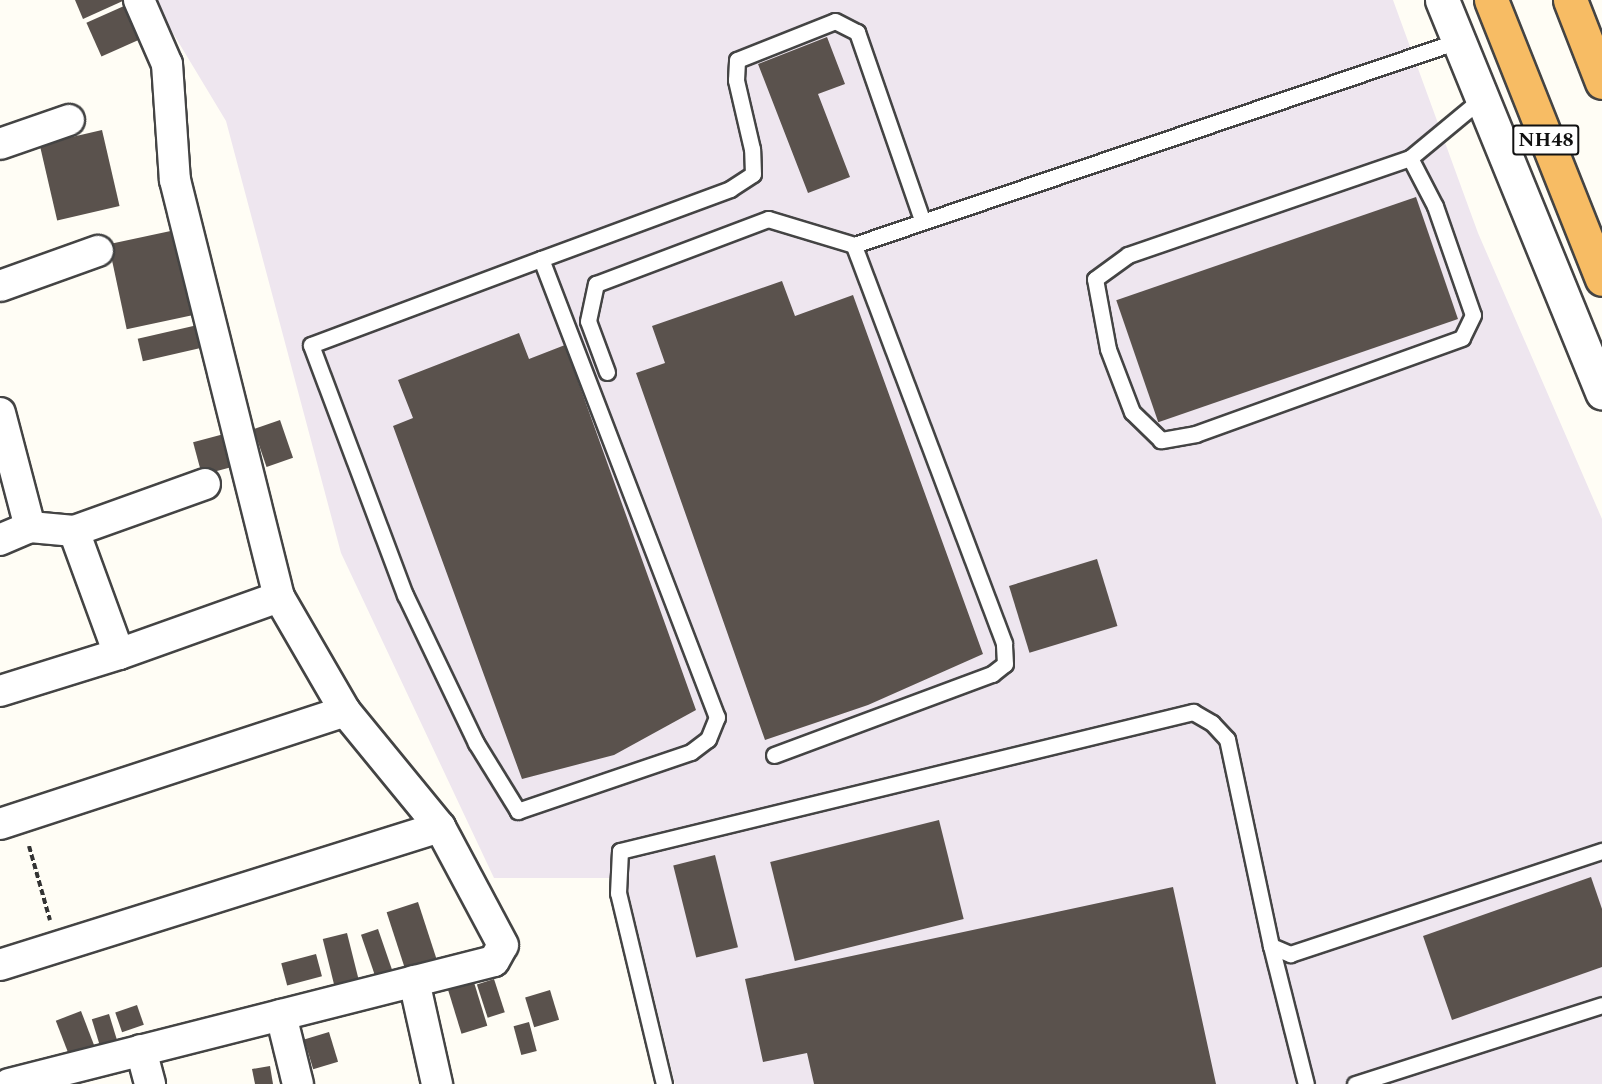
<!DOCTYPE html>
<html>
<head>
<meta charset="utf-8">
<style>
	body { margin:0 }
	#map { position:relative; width:1602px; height:1084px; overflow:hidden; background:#fffdf5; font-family:Spectral,serif }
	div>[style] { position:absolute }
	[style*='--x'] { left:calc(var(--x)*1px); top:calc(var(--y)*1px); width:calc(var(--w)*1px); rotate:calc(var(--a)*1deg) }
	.industrial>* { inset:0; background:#eee6ef }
	.building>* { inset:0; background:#5a524d; transform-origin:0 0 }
	.path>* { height:4px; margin-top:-2px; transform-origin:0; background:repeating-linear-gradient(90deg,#333 0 6px,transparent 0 9px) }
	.roads { filter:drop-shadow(2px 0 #444) drop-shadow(-2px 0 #444) drop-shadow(0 2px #444) drop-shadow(0 -2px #444) }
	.service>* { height:15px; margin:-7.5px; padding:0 7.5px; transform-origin:7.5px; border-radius:7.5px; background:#fff }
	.minor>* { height:30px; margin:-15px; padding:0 15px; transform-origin:15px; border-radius:15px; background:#fff }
	.tertiary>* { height:33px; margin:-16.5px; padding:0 16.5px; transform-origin:16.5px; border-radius:16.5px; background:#fff }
	.trunk>* { height:33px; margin:-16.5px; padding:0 16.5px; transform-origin:16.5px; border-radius:16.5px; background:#f7bc64 }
	span { translate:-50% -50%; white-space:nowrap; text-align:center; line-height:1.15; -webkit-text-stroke:6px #fff; paint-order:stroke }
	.shield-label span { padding:2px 4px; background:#fff; border:2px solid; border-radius:4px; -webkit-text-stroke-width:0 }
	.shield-label { font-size:20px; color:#111; font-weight:700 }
</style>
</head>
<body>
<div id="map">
	<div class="industrial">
		<div style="clip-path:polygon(153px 0,1393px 0,1478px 233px,1602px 519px,1602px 1084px,675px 1084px,625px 878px,494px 878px,341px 553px,226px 121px)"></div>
	</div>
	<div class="building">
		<div style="clip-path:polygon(75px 0,125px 0,83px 19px)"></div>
		<div style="left:133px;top:2px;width:37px;height:51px;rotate:66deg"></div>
		<div style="clip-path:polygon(827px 37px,845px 84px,818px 94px,850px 177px,808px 193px,758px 64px)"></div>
		<div style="left:102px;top:130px;width:78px;height:64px;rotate:77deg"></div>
		<div style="left:1416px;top:197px;width:129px;height:317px;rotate:71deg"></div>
		<div style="left:180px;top:229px;width:87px;height:73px;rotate:78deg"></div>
		<div style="clip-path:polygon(782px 281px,795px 316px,853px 295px,983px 654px,868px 705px,765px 740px,636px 373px,665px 363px,652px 326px)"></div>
		<div style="left:202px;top:324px;width:23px;height:66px;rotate:77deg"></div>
		<div style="clip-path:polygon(519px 333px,529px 359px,565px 345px,696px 710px,614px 755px,522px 779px,393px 426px,413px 418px,398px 380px)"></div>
		<div style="left:280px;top:420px;width:40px;height:28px;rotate:71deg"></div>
		<div style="left:224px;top:434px;width:34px;height:32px;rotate:75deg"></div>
		<div style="left:1097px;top:559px;width:70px;height:92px;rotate:73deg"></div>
		<div style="left:939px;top:820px;width:102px;height:174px;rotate:76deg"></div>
		<div style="left:715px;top:855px;width:95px;height:43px;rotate:76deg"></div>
		<div style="clip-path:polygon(1591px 877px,1602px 909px,1602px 967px,1452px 1020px,1423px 936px)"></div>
		<div style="clip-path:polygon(1173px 887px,1216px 1084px,814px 1084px,807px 1053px,763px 1062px,745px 979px)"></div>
		<div style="left:418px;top:902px;width:70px;height:33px;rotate:72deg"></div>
		<div style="left:378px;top:929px;width:49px;height:18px;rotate:71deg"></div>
		<div style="left:347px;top:933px;width:49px;height:25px;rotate:76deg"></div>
		<div style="left:316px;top:954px;width:23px;height:36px;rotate:75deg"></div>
		<div style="left:473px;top:979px;width:49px;height:27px;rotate:73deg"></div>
		<div style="left:494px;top:979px;width:35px;height:18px;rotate:72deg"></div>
		<div style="left:550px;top:990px;width:31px;height:26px;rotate:73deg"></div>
		<div style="left:137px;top:1005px;width:21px;height:23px;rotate:71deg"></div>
		<div style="left:81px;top:1011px;width:43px;height:27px;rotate:69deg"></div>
		<div style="left:109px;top:1014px;width:27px;height:18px;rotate:73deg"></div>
		<div style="left:529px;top:1022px;width:30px;height:16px;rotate:75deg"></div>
		<div style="left:329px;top:1032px;width:31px;height:26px;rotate:73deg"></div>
		<div style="clip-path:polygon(270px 1066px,273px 1084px,255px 1084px,252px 1069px)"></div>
	</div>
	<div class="path">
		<div style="--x:29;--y:846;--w:77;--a:74.2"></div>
	</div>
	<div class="roads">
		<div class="service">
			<div style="--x:1410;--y:158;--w:54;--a:62.5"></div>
			<div style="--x:1435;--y:206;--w:115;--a:70.8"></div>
			<div style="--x:1473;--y:315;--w:25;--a:116"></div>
			<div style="--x:1462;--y:338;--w:283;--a:160.2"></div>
			<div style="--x:1196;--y:434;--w:36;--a:170"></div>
			<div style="--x:1161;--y:440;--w:40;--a:-136"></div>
			<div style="--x:1132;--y:412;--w:67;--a:-110.9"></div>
			<div style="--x:1108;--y:349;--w:71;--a:-100.5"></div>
			<div style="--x:1095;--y:279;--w:41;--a:-36"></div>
			<div style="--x:1128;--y:255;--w:298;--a:-19"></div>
			<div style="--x:1410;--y:158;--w:92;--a:-39.7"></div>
			<div style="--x:541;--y:259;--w:491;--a:69"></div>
			<div style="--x:717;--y:717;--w:24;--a:112"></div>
			<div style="--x:708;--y:739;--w:21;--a:143"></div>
			<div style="--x:691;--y:752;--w:183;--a:161.2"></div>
			<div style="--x:518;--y:811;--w:80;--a:-121.7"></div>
			<div style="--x:476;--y:743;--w:164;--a:-115.6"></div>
			<div style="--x:405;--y:595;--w:267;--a:-110.6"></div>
			<div style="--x:311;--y:345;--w:246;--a:-20.5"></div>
			<div style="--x:541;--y:259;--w:202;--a:-20.3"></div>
			<div style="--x:730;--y:189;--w:27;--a:-33"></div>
			<div style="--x:753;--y:174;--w:25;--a:-92"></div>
			<div style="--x:752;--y:149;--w:71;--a:-103.1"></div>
			<div style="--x:736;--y:80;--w:20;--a:-87"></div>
			<div style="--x:737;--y:60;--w:105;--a:-21.7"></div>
			<div style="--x:835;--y:21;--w:25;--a:27"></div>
			<div style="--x:857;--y:32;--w:199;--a:70.9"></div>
			<div style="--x:607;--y:372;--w:54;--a:-110.4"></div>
			<div style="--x:588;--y:321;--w:38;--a:-78"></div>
			<div style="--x:596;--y:284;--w:184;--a:-20.7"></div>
			<div style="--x:768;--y:219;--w:90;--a:16.8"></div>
			<div style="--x:854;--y:245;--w:638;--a:-18.66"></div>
			<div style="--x:774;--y:755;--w:233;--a:-20.4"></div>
			<div style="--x:992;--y:674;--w:16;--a:-38"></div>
			<div style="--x:1005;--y:664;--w:21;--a:-93"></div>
			<div style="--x:1004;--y:643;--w:425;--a:-110.7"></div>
			<div style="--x:1271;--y:946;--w:142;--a:75.8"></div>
			<div style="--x:664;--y:1084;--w:196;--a:-103.5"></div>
			<div style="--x:618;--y:893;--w:42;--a:-87.3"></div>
			<div style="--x:620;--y:851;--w:590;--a:-13.64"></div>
			<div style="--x:1193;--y:712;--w:22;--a:30"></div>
			<div style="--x:1212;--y:723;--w:22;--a:47"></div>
			<div style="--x:1227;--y:739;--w:212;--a:78"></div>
			<div style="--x:1271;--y:946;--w:21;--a:23"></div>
			<div style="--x:1290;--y:954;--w:329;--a:-18.3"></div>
			<div style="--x:1355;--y:1084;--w:259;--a:-17.7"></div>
		</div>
		<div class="minor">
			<div style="--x:139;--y:0;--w:70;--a:66.4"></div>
			<div style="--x:167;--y:64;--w:116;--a:86.1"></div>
			<div style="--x:175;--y:180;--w:430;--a:76"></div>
			<div style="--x:279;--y:597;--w:132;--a:59.9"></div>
			<div style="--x:0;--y:144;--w:73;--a:-19.2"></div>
			<div style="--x:0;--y:286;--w:104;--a:-19.7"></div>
			<div style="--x:0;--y:413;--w:118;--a:75.3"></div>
			<div style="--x:30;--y:527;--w:33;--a:157"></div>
			<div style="--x:74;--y:531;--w:139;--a:-19.7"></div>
			<div style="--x:119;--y:654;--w:170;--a:-19.6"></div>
			<div style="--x:0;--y:691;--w:125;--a:-17.3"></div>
			<div style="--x:119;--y:654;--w:131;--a:-110.1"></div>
			<div style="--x:74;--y:531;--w:44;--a:-174.8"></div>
			<div style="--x:0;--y:824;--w:363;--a:-18.1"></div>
			<div style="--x:345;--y:711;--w:150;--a:50.7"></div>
			<div style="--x:440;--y:827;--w:461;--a:162.6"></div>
			<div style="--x:414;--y:981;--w:106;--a:77.4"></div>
			<div style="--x:281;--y:1015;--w:71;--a:76.2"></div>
			<div style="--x:141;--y:1050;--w:35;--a:75"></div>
			<div style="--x:9;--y:1084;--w:500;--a:-14.23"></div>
			<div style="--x:494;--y:961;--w:18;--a:-61"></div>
			<div style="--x:503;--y:945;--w:134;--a:-118.1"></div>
		</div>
		<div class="tertiary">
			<div style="--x:1442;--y:0;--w:424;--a:67.8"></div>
		</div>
		<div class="trunk">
			<div style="--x:1491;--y:0;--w:300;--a:68.3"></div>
			<div style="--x:1570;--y:0;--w:88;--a:68.7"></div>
		</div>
	</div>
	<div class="shield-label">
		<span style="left:1546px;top:140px">NH48</span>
	</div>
</div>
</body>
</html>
